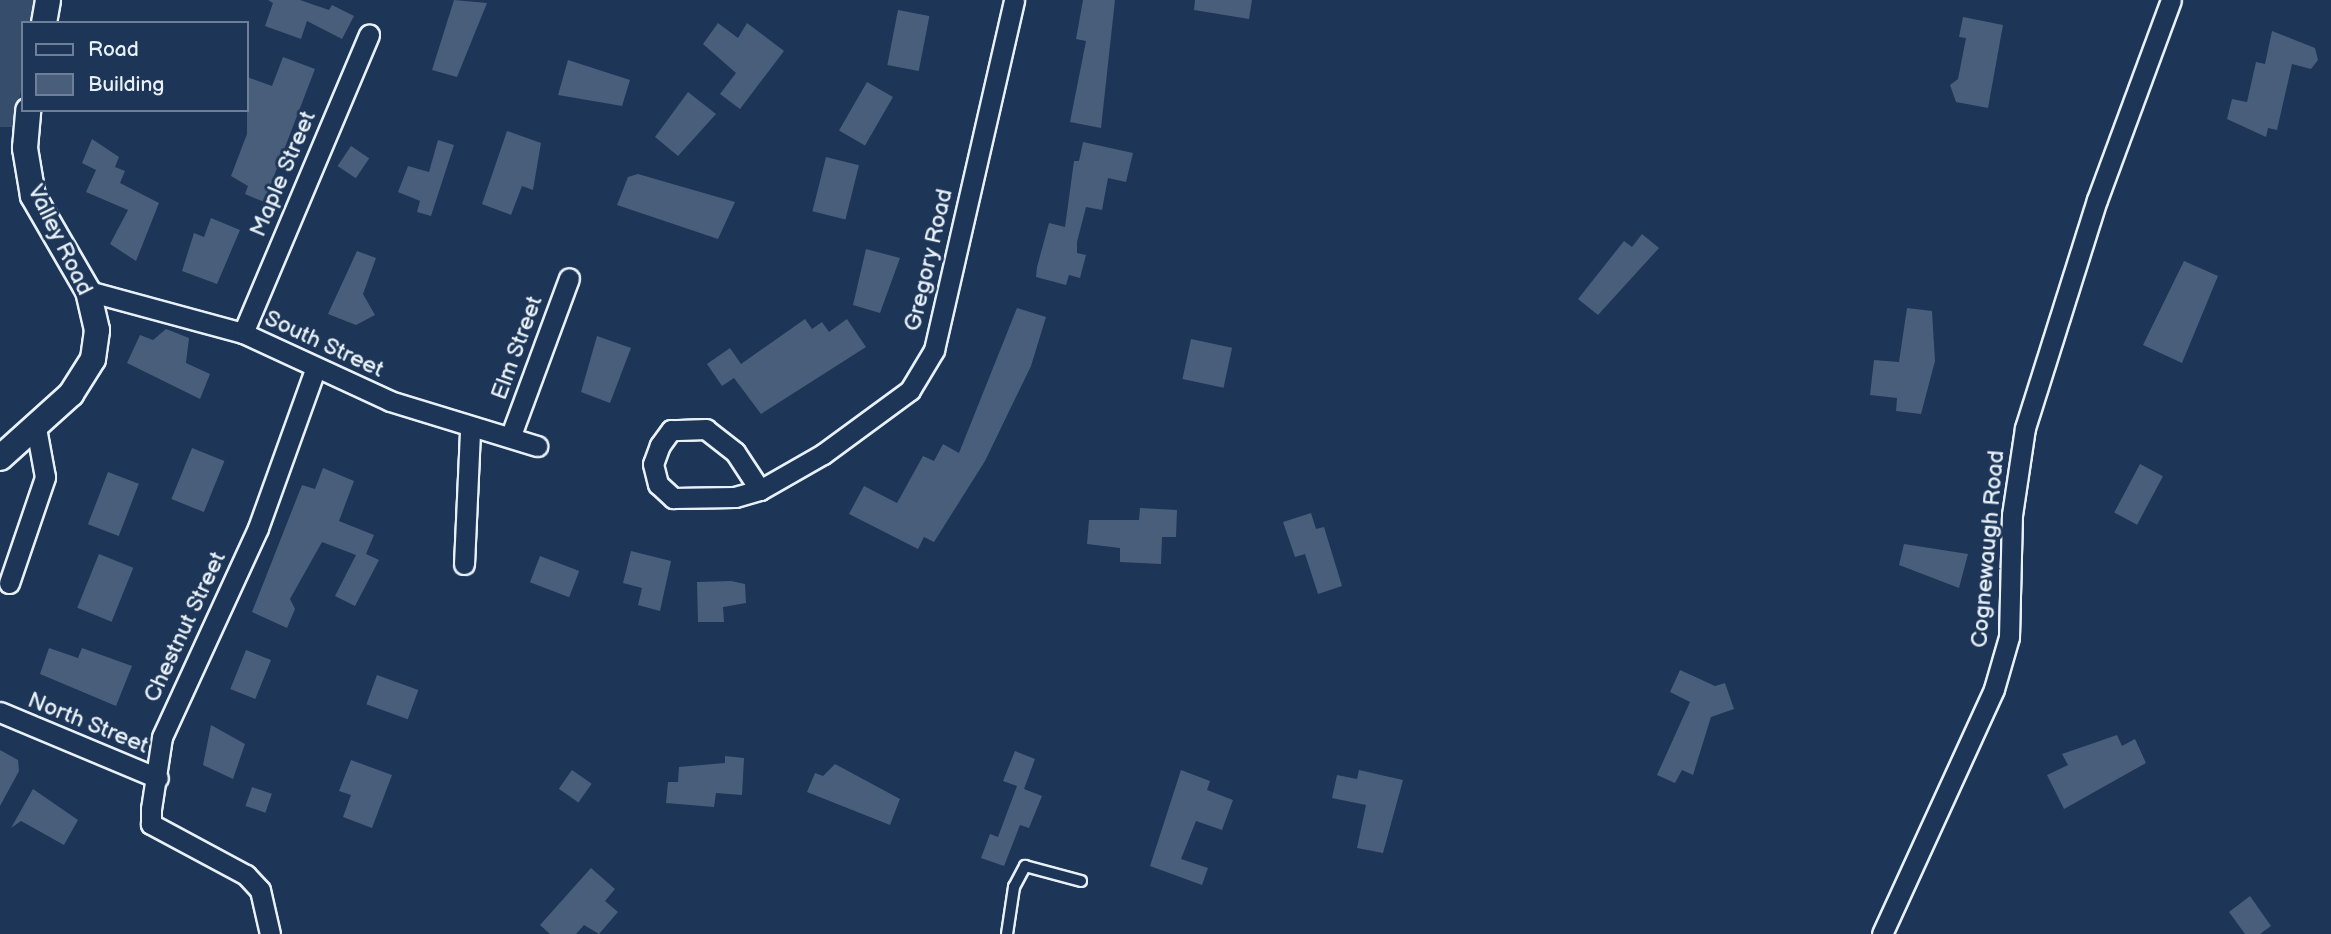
<!DOCTYPE html>
<html>
<head>
<meta charset="utf-8">
<style>
	body { margin:0 }
	#map { position:relative; width:2331px; height:934px; overflow:hidden; background:#1d3557; font-family:"Balsamiq Sans",sans-serif }
	div>[style] { position:absolute }
	[style*='--x'] { left:calc(var(--x)*1px); top:calc(var(--y)*1px); width:calc(var(--w)*1px); rotate:calc(var(--a)*1deg) }
	.green>* { inset:0; background:#374d6c }
	.building>* { inset:0; background:#495e7a; transform-origin:0 0 }
	.roads { filter:drop-shadow(2px 0 #e8f1f8) drop-shadow(-2px 0 #e8f1f8) drop-shadow(0 2px #e8f1f8) drop-shadow(0 -2px #e8f1f8) }
	.service>* { height:10px; margin:-5px; padding:0 5px; transform-origin:5px; border-radius:5px; background:#1d3557 }
	.minor>* { height:19px; margin:-9.5px; padding:0 9.5px; transform-origin:9.5px; border-radius:9.5px; background:#1d3557 }
	.tertiary>* { height:24px; margin:-12px; padding:0 12px; transform-origin:12px; border-radius:12px; background:#1d3557 }
	span { translate:-50% -50%; white-space:nowrap; text-align:center; line-height:1.15; -webkit-text-stroke:6px #1d3557; paint-order:stroke }
	.street-label { font-size:23px; color:#e8f1f8 }
	.legend { position:absolute; left:21px; top:21px; width:228px; height:91px; box-sizing:border-box; background:#1d3557; border:2px solid #6e8097; margin:0; padding:9px 12px; list-style:none; font-size:21px; color:#e8f1f8 }
	.legend li { display:flex; align-items:center; gap:14px; height:35px }
	.legend b { width:35px; border:2px solid #6e8097 }
</style>
</head>
<body>
<div id="map">
	<div class="green">
		<div style="clip-path:polygon(0 0,39px 0,35px 23px,23px 23px,23px 82px,13px 127px,0 127px)"></div>
	</div>
	<div class="building">
		<div style="clip-path:polygon(268px 0,300px 0,329px 10px,332px 5px,354px 16px,342px 39px,307px 21px,301px 39px,265px 26px,273px 3px)"></div>
		<div style="clip-path:polygon(454px 0,487px 3px,457px 77px,432px 70px)"></div>
		<div style="clip-path:polygon(1083px 0,1115px 0,1101px 128px,1070px 122px,1086px 41px,1076px 39px)"></div>
		<div style="clip-path:polygon(1195px 0,1252px 0,1249px 19px,1194px 10px)"></div>
		<div style="left:898px;top:10px;width:32px;height:56px;rotate:11deg"></div>
		<div style="clip-path:polygon(1963px 17px,2003px 25px,1988px 108px,1956px 102px,1950px 85px,1958px 79px,1966px 38px,1959px 37px)"></div>
		<div style="clip-path:polygon(718px 23px,738px 38px,747px 23px,784px 51px,740px 109px,720px 94px,736px 73px,703px 44px)"></div>
		<div style="clip-path:polygon(2272px 31px,2315px 48px,2318px 60px,2311px 69px,2292px 64px,2277px 130px,2268px 128px,2266px 137px,2227px 119px,2232px 99px,2247px 102px,2256px 62px,2265px 64px)"></div>
		<div style="clip-path:polygon(283px 57px,315px 69px,264px 202px,245px 194px,248px 186px,231px 176px,247px 134px,247px 77px,272px 86px)"></div>
		<div style="clip-path:polygon(568px 60px,630px 80px,622px 106px,558px 95px)"></div>
		<div style="left:867px;top:82px;width:30px;height:56px;rotate:30deg"></div>
		<div style="clip-path:polygon(688px 92px,716px 114px,678px 156px,655px 137px)"></div>
		<div style="clip-path:polygon(507px 131px,541px 143px,533px 190px,522px 186px,511px 215px,482px 204px)"></div>
		<div style="clip-path:polygon(92px 139px,119px 157px,115px 167px,125px 171px,120px 183px,159px 203px,136px 261px,110px 244px,128px 210px,86px 192px,96px 170px,82px 163px)"></div>
		<div style="clip-path:polygon(438px 140px,454px 145px,431px 216px,417px 212px,420px 201px,398px 192px,408px 166px,429px 172px)"></div>
		<div style="clip-path:polygon(1083px 142px,1133px 153px,1126px 182px,1108px 178px,1102px 210px,1086px 207px,1077px 242px,1077px 253px,1086px 255px,1080px 278px,1069px 275px,1066px 285px,1036px 277px,1037px 267px,1049px 223px,1065px 227px,1074px 161px,1079px 161px)"></div>
		<div style="left:351px;top:146px;width:22px;height:24px;rotate:34deg"></div>
		<div style="left:826px;top:157px;width:34px;height:56px;rotate:14deg"></div>
		<div style="clip-path:polygon(638px 174px,735px 202px,718px 239px,617px 205px,628px 177px)"></div>
		<div style="clip-path:polygon(211px 218px,240px 230px,217px 284px,182px 271px,194px 233px,204px 237px)"></div>
		<div style="clip-path:polygon(1642px 234px,1659px 248px,1598px 315px,1578px 299px,1624px 241px,1632px 247px)"></div>
		<div style="clip-path:polygon(866px 249px,900px 258px,880px 313px,853px 305px)"></div>
		<div style="clip-path:polygon(357px 251px,376px 258px,363px 294px,375px 315px,356px 325px,328px 314px)"></div>
		<div style="clip-path:polygon(2184px 261px,2218px 276px,2182px 363px,2143px 345px)"></div>
		<div style="clip-path:polygon(1017px 308px,1046px 317px,1031px 366px,985px 461px,934px 542px,924px 537px,918px 549px,849px 514px,864px 486px,897px 503px,923px 456px,934px 461px,943px 444px,959px 453px)"></div>
		<div style="clip-path:polygon(1907px 308px,1932px 311px,1935px 361px,1921px 414px,1896px 411px,1897px 398px,1870px 395px,1874px 360px,1899px 362px)"></div>
		<div style="clip-path:polygon(805px 319px,812px 329px,822px 322px,829px 332px,847px 319px,866px 347px,761px 414px,734px 378px,722px 386px,707px 364px,730px 348px,741px 364px)"></div>
		<div style="clip-path:polygon(166px 329px,189px 338px,186px 363px,210px 374px,200px 399px,127px 363px,140px 335px,153px 340px)"></div>
		<div style="clip-path:polygon(597px 336px,631px 348px,610px 403px,581px 392px)"></div>
		<div style="left:1191px;top:339px;width:42px;height:41px;rotate:12deg"></div>
		<div style="left:192px;top:448px;width:35px;height:55px;rotate:22deg"></div>
		<div style="left:2140px;top:464px;width:26px;height:55px;rotate:28deg"></div>
		<div style="clip-path:polygon(323px 468px,354px 481px,339px 521px,374px 535px,366px 554px,379px 560px,355px 606px,335px 596px,356px 555px,322px 542px,290px 599px,295px 609px,287px 628px,252px 612px,302px 485px,315px 489px)"></div>
		<div style="left:108px;top:472px;width:33px;height:56px;rotate:21deg"></div>
		<div style="clip-path:polygon(1140px 508px,1177px 510px,1176px 537px,1162px 537px,1161px 564px,1120px 562px,1120px 548px,1087px 544px,1089px 520px,1139px 520px)"></div>
		<div style="clip-path:polygon(1311px 513px,1316px 529px,1324px 527px,1342px 586px,1318px 594px,1305px 554px,1295px 557px,1283px 522px)"></div>
		<div style="clip-path:polygon(1904px 544px,1968px 554px,1959px 588px,1899px 565px)"></div>
		<div style="clip-path:polygon(631px 551px,671px 561px,660px 611px,638px 605px,642px 588px,623px 583px)"></div>
		<div style="left:99px;top:554px;width:37px;height:58px;rotate:22deg"></div>
		<div style="left:540px;top:556px;width:42px;height:28px;rotate:21deg"></div>
		<div style="clip-path:polygon(731px 581px,745px 584px,746px 603px,723px 607px,724px 622px,698px 622px,697px 582px)"></div>
		<div style="clip-path:polygon(49px 648px,78px 658px,82px 648px,132px 666px,116px 706px,40px 674px)"></div>
		<div style="left:246px;top:650px;width:27px;height:42px;rotate:22deg"></div>
		<div style="clip-path:polygon(1680px 670px,1715px 686px,1725px 683px,1734px 709px,1711px 717px,1693px 775px,1682px 770px,1675px 783px,1657px 775px,1690px 702px,1670px 692px)"></div>
		<div style="left:377px;top:675px;width:44px;height:31px;rotate:20deg"></div>
		<div style="clip-path:polygon(211px 725px,245px 744px,233px 779px,203px 765px)"></div>
		<div style="clip-path:polygon(2117px 735px,2122px 746px,2135px 739px,2146px 763px,2064px 809px,2047px 775px,2068px 765px,2062px 754px)"></div>
		<div style="clip-path:polygon(0 750px,18px 760px,19px 771px,0 806px)"></div>
		<div style="clip-path:polygon(1015px 751px,1035px 759px,1024px 789px,1042px 796px,1029px 828px,1020px 825px,1004px 866px,981px 858px,990px 834px,998px 837px,1017px 786px,1003px 781px)"></div>
		<div style="clip-path:polygon(725px 756px,744px 758px,742px 795px,716px 793px,714px 807px,666px 803px,668px 782px,678px 782px,679px 767px,725px 763px)"></div>
		<div style="clip-path:polygon(351px 760px,392px 775px,372px 828px,343px 817px,351px 795px,339px 791px)"></div>
		<div style="clip-path:polygon(835px 764px,900px 799px,890px 825px,807px 792px,815px 773px,823px 776px)"></div>
		<div style="left:572px;top:770px;width:24px;height:23px;rotate:35deg"></div>
		<div style="clip-path:polygon(1181px 770px,1210px 781px,1207px 790px,1233px 800px,1222px 830px,1196px 821px,1181px 859px,1208px 868px,1202px 885px,1150px 866px)"></div>
		<div style="clip-path:polygon(1359px 770px,1403px 780px,1383px 853px,1357px 848px,1366px 805px,1332px 798px,1337px 775px,1357px 779px)"></div>
		<div style="left:252px;top:787px;width:21px;height:20px;rotate:19deg"></div>
		<div style="clip-path:polygon(33px 789px,78px 820px,64px 845px,21px 821px,11px 828px)"></div>
		<div style="clip-path:polygon(591px 868px,615px 889px,605px 901px,618px 912px,599px 934px,584px 925px,576px 934px,550px 934px,540px 925px)"></div>
		<div style="clip-path:polygon(2250px 896px,2271px 926px,2260px 934px,2245px 934px,2229px 912px)"></div>
	</div>
	<div class="roads">
		<div class="service">
			<div style="--x:1007;--y:934;--w:48;--a:-81.5"></div>
			<div style="--x:1014;--y:887;--w:24;--a:-62"></div>
			<div style="--x:1025;--y:866;--w:58;--a:15"></div>
		</div>
		<div class="minor">
			<div style="--x:88;--y:291;--w:161;--a:15.2"></div>
			<div style="--x:243;--y:333;--w:162;--a:24.8"></div>
			<div style="--x:390;--y:401;--w:154;--a:17"></div>
			<div style="--x:243;--y:333;--w:324;--a:-67.1"></div>
			<div style="--x:511;--y:435;--w:167;--a:-69.7"></div>
			<div style="--x:760;--y:490;--w:45;--a:-123.3"></div>
			<div style="--x:735;--y:452;--w:37;--a:-142"></div>
			<div style="--x:706;--y:429;--w:35;--a:178"></div>
			<div style="--x:671;--y:430;--w:19;--a:126"></div>
			<div style="--x:660;--y:445;--w:20;--a:110"></div>
			<div style="--x:653;--y:464;--w:21;--a:76"></div>
			<div style="--x:658;--y:484;--w:21;--a:43"></div>
			<div style="--x:673;--y:498;--w:62;--a:-0.9"></div>
			<div style="--x:735;--y:497;--w:26;--a:-16"></div>
			<div style="--x:760;--y:490;--w:73;--a:-29.7"></div>
			<div style="--x:823;--y:454;--w:108;--a:-36.3"></div>
			<div style="--x:910;--y:390;--w:47;--a:-59"></div>
			<div style="--x:934;--y:350;--w:359;--a:-77.1"></div>
			<div style="--x:464;--y:564;--w:134;--a:-87.4"></div>
			<div style="--x:9;--y:583;--w:112;--a:-71.2"></div>
			<div style="--x:45;--y:477;--w:50;--a:-100.4"></div>
			<div style="--x:0;--y:712;--w:171;--a:22.7"></div>
			<div style="--x:270;--y:934;--w:45;--a:-102.8"></div>
			<div style="--x:260;--y:890;--w:21;--a:-133"></div>
			<div style="--x:246;--y:875;--w:108;--a:-151.8"></div>
			<div style="--x:151;--y:824;--w:15;--a:-90"></div>
			<div style="--x:151;--y:809;--w:73;--a:-81.3"></div>
			<div style="--x:162;--y:737;--w:230;--a:-65.3"></div>
			<div style="--x:258;--y:528;--w:168;--a:-70.2"></div>
			<div style="--x:1882;--y:934;--w:269;--a:-65.4"></div>
			<div style="--x:1994;--y:689;--w:54;--a:-73.9"></div>
			<div style="--x:2009;--y:637;--w:122;--a:-88.6"></div>
			<div style="--x:2012;--y:515;--w:88;--a:-81.5"></div>
			<div style="--x:2025;--y:428;--w:239;--a:-72.5"></div>
			<div style="--x:2097;--y:200;--w:213;--a:-69.7"></div>
		</div>
		<div class="tertiary">
			<div style="--x:44;--y:23;--w:23;--a:-80"></div>
			<div style="--x:0;--y:458;--w:96;--a:-42"></div>
			<div style="--x:71;--y:394;--w:41;--a:-57.8"></div>
			<div style="--x:93;--y:359;--w:29;--a:-82"></div>
			<div style="--x:97;--y:330;--w:40;--a:-103"></div>
			<div style="--x:88;--y:291;--w:110;--a:-120.1"></div>
			<div style="--x:33;--y:196;--w:49;--a:-99.5"></div>
			<div style="--x:25;--y:148;--w:38;--a:-85"></div>
		</div>
	</div>
	<div class="street-label">
		<span style="left:283px;top:174px;rotate:-67deg">Maple Street</span>
		<span style="left:60px;top:240px;rotate:64deg">Valley Road</span>
		<span style="left:929px;top:260px;rotate:-77deg">Gregory Road</span>
		<span style="left:324px;top:344px;rotate:25deg">South Street</span>
		<span style="left:517px;top:348px;rotate:-70deg">Elm Street</span>
		<span style="left:1988px;top:549px;rotate:-85deg">Cognewaugh Road</span>
		<span style="left:185px;top:627px;rotate:-65deg">Chestnut Street</span>
		<span style="left:88px;top:723px;rotate:22deg">North Street</span>
	</div>
	<ul class="legend">
	<li><b style="height:9px;background:#1d3557"></b>Road</li>
	<li><b style="height:19px;background:#495e7a"></b>Building</li>
	</ul>
</div>
</body>
</html>
